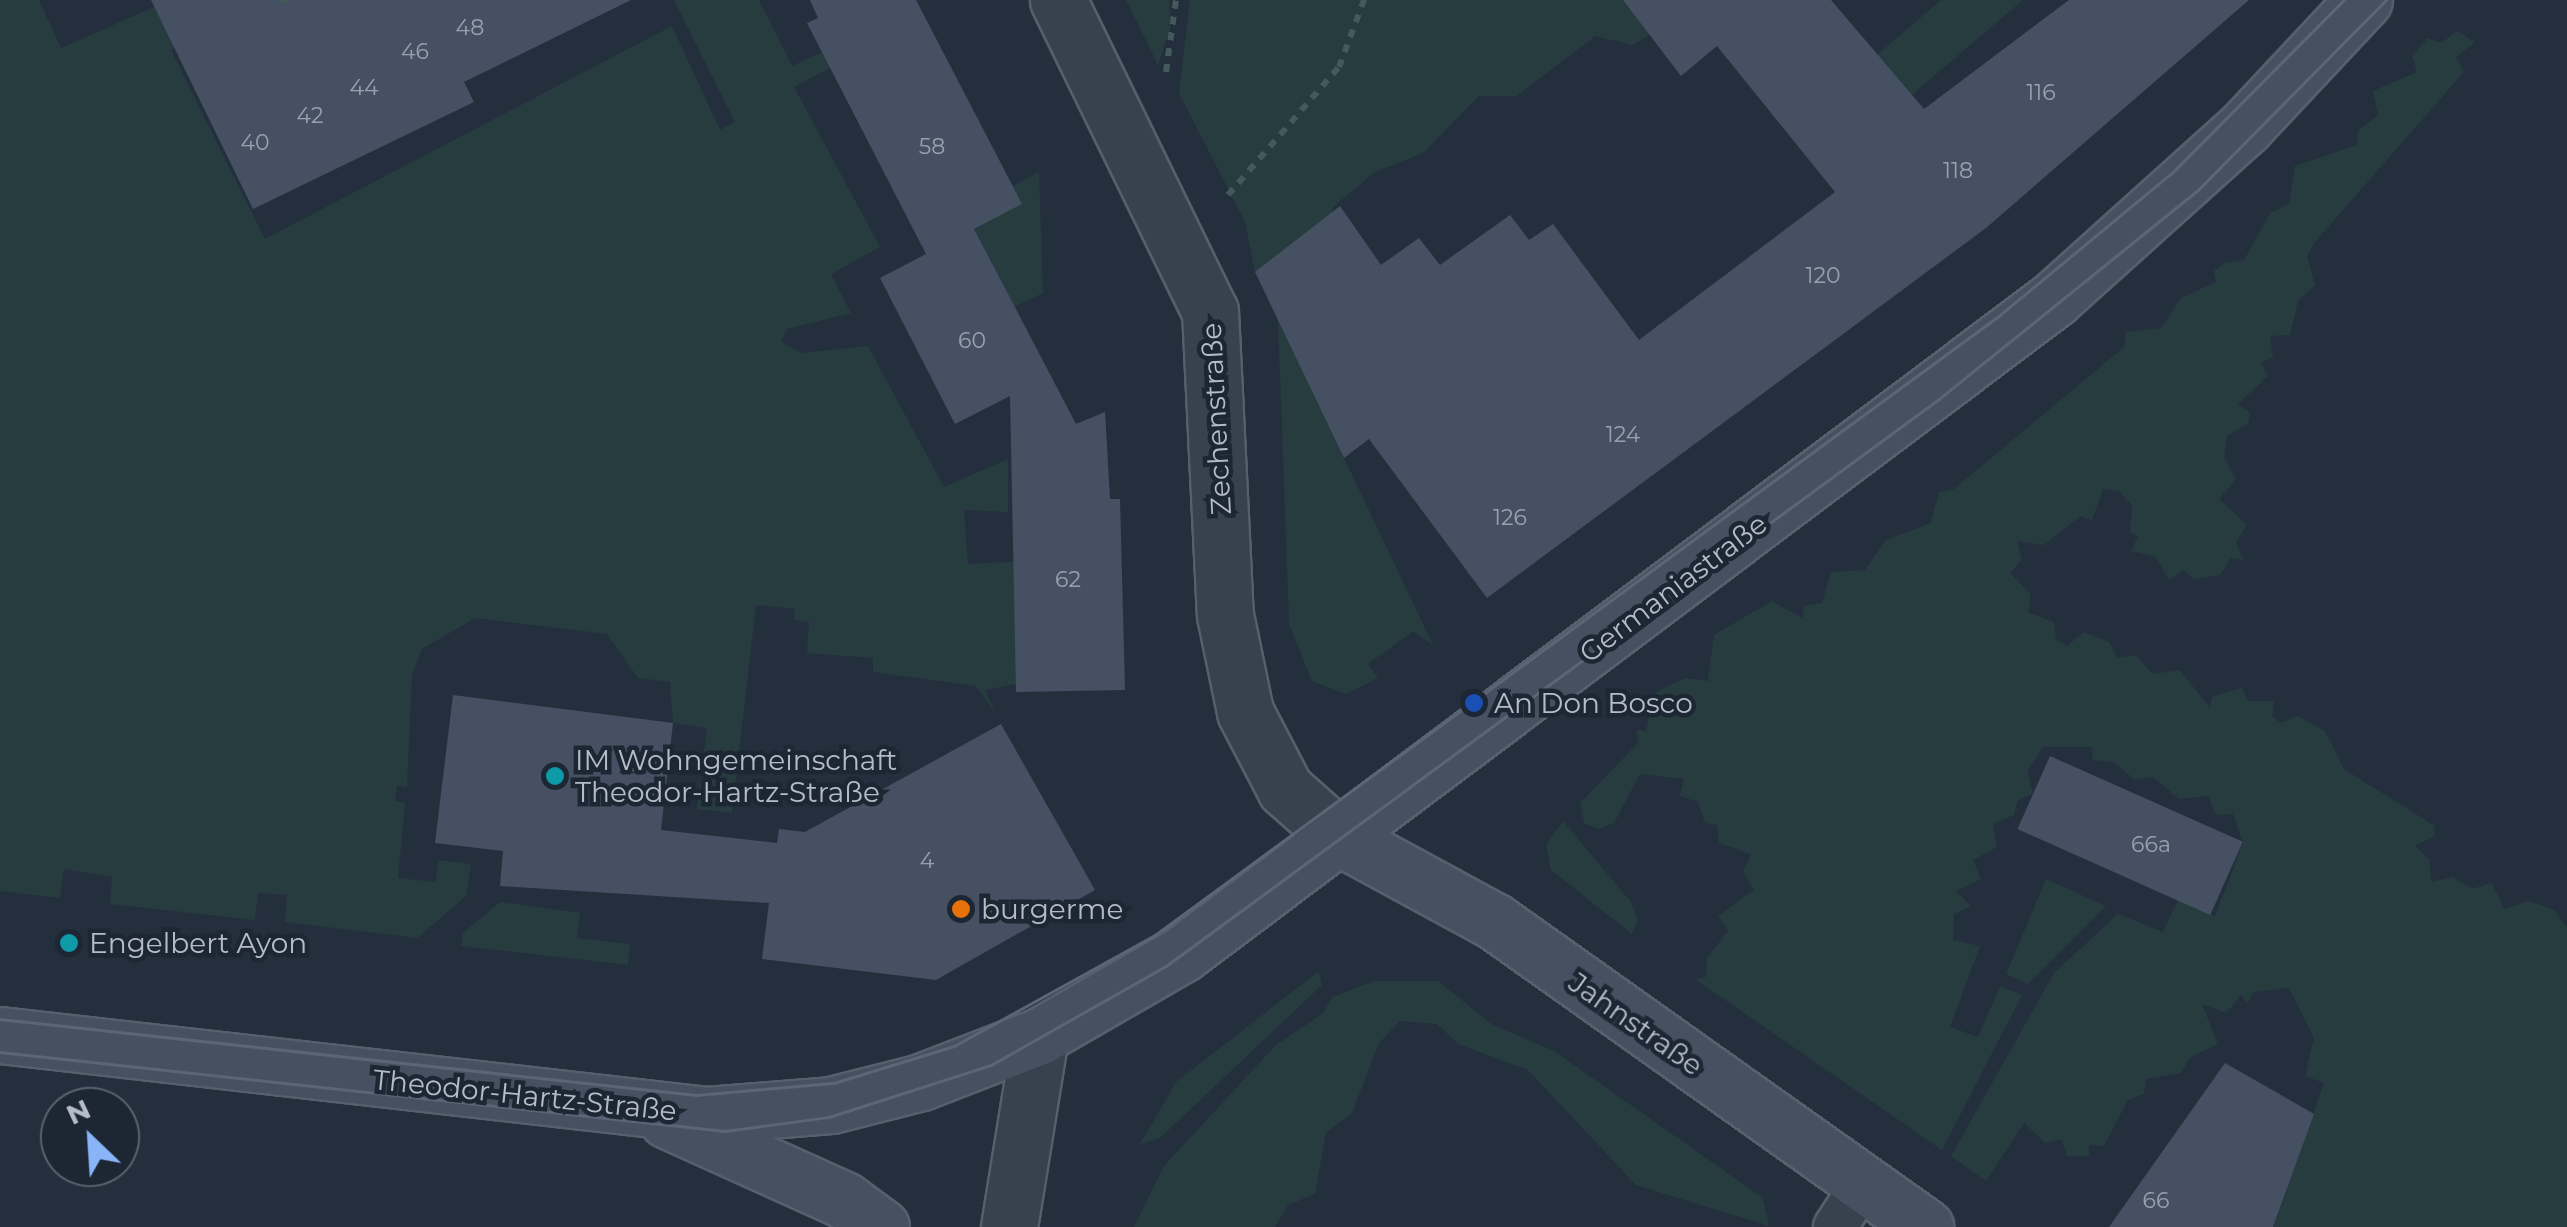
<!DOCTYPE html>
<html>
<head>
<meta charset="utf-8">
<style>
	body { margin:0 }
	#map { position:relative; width:2567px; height:1227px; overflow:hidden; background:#242f3e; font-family:Montserrat,sans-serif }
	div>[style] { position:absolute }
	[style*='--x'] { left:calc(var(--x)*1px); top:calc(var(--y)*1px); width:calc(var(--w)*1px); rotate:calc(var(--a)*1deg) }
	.green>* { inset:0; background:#263c3f }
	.building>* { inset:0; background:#455162; transform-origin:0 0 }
	.path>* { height:6px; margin-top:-3px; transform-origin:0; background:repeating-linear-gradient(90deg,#44595c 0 8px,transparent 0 16px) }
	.roads { filter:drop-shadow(2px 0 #565f6c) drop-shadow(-2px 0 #565f6c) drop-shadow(0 2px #565f6c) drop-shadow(0 -2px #565f6c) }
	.lane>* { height:42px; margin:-21px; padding:0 21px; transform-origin:21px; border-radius:21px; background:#38414e }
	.street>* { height:55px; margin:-27.5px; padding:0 27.5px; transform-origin:27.5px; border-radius:27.5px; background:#38414e }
	.secondary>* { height:55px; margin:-27.5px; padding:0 27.5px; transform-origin:27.5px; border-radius:27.5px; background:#465061 }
	.tram>* { height:2.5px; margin:-1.25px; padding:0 1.25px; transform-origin:1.25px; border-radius:1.25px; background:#5a6575 }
	.dots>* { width:28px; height:28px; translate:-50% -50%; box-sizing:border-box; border:5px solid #1d2633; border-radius:50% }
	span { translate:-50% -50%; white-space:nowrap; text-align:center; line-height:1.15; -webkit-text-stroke:9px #1d2633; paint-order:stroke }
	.number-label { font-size:22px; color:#98a1af }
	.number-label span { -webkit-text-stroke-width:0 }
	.street-label { font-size:28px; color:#b4bcc9 }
	.poi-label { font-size:28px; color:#b4bcc9 }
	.left { translate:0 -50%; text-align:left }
	.north { position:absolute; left:40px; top:1087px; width:100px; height:100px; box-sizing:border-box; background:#1d2633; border:2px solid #59626f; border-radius:50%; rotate:335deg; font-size:28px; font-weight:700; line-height:40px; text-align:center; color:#b4bcc9 }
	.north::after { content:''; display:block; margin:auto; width:35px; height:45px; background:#8ab4f8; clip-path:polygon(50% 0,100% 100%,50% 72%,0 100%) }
</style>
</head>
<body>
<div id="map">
	<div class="green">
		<div style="clip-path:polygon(0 0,39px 0,61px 48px,170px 0,240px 18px,171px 50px,265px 239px,672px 26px,720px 130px,735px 122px,674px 0,759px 0,792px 66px,835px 46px,843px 61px,794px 87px,880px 247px,831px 274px,851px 313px,787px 329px,781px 341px,800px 353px,868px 346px,944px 487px,1008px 459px,1008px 512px,964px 510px,968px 564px,1026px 561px,1025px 682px,985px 690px,996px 714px,976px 686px,873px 672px,873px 658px,807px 653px,809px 622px,795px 620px,795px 609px,756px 605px,732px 813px,697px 809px,707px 728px,673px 723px,670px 682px,638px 678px,607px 634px,475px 618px,422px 649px,412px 675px,407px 787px,397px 786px,395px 801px,405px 803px,398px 878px,436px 882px,438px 860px,471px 864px,466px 896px,417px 938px,285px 922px,287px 895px,258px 893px,255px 920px,110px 904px,112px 877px,64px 869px,60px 898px,0 891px)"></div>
		<div style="clip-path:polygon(1126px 0,1169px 0,1171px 27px,1158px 65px)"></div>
		<div style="clip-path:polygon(1190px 0,1673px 0,1664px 26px,1632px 45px,1595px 36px,1517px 96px,1479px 96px,1423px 153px,1375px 172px,1333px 207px,1326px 252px,1292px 268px,1255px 272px,1245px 222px,1179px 93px)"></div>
		<div style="clip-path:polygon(1941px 0,2023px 0,1907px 99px,1828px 97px)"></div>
		<div style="clip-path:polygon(2457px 31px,2475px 42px,2456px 57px,2464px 72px,2315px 242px,2307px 256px,2315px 285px,2298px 301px,2290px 335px,2270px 336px,2273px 357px,2261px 363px,2268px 376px,2238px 404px,2250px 413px,2248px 424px,2227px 436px,2224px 457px,2236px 479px,2219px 499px,2247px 525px,2236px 542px,2243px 560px,2231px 558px,2220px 575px,2193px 579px,2183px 570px,2169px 580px,2155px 556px,2131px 551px,2138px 536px,2130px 533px,2132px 505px,2119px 491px,2103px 489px,2092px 520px,2080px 516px,2044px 545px,2017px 541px,2022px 559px,2010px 573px,2031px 595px,2028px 612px,2054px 622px,2056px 639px,2067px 646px,2084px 632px,2109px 642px,2117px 658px,2136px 655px,2152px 674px,2180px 670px,2210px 708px,2212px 697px,2242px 688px,2248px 701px,2274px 701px,2272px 716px,2281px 723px,2298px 716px,2325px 731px,2344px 769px,2435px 826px,2434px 836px,2415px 846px,2430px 860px,2431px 882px,2453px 877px,2472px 889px,2492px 883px,2504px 909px,2529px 901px,2554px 910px,2567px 927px,2567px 1227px,2274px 1227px,2324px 1083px,2305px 1076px,2314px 1038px,2289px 988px,2254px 992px,2247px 1003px,2241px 995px,2226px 1013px,2202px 1004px,2218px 1044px,2191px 1057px,2180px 1073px,2146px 1079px,2144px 1094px,2128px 1100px,2104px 1146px,2089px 1145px,2089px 1156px,2067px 1156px,2061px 1139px,2045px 1143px,2024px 1123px,1986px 1181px,1951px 1156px,2054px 973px,2118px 914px,2163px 932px,2178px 900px,2215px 916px,2243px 843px,2233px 814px,2216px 815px,2208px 796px,2179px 799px,2153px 777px,2135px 780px,2114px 762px,2093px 760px,2092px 747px,2043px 747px,2027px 772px,2033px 793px,2018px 800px,2014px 815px,1993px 824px,1997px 847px,1973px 860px,1981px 879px,1956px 891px,1971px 906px,1954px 914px,1953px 940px,1980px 946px,1950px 1027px,1978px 1037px,2000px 986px,2022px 995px,1942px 1150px,1695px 979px,1706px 977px,1707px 958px,1728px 931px,1718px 916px,1754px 890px,1743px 872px,1751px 854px,1719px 843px,1717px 825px,1705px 823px,1698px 802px,1680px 796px,1684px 779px,1640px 774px,1614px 823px,1599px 829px,1584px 823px,1580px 803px,1638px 743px,1637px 729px,1646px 732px,1653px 694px,1685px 678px,1708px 681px,1714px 635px,1772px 601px,1802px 618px,1804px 606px,1822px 603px,1831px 572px,1865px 570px,1886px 540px,1931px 523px,1939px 492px,1954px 489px,2124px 347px,2126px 332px,2161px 328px,2181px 298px,2216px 282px,2214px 271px,2225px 263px,2244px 260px,2270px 213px,2289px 204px,2295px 166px,2357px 145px,2358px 131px,2378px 115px,2373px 91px,2417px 72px,2412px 56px,2428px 38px,2441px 43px)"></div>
		<div style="clip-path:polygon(1039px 172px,1043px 293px,1014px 307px,974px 229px,1021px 204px,1013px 186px)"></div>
		<div style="clip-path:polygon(1278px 319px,1433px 645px,1413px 631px,1368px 664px,1378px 678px,1346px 694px,1312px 681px,1289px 624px)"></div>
		<div style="clip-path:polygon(1563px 821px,1631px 902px,1638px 920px,1632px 934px,1551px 870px,1546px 845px)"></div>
		<div style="clip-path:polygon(2046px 879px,2106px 906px,2028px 984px,2006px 974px)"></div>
		<div style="clip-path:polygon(500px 902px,580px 913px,577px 938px,630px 944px,628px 965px,461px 946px,463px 933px)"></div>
		<div style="clip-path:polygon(1319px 971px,1322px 985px,1160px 1138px,1140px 1144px,1176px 1082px)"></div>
		<div style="clip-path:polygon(1374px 981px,1438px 981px,1491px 1024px,1554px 1051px,1763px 1198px,1769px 1226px,1636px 1185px,1528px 1070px,1458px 1044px,1437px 1024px,1400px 1021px,1379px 1043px,1352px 1113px,1326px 1133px,1315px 1194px,1288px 1205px,1275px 1227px,1134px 1227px,1164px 1166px,1276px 1045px,1322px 1014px,1333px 997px)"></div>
	</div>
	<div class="building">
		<div style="clip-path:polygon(151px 0,631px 0,464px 82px,474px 102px,253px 209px)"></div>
		<div style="clip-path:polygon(810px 0,916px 0,1022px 204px,974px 229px,1076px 424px,1105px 412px,1110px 499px,1120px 499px,1125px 690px,1016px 692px,1010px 396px,955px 424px,880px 278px,926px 254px,807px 23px,818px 18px)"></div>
		<div style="clip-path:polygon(1623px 0,1831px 0,1924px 109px,2069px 0,2249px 0,1986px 228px,1487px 598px,1369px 439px,1344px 458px,1255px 272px,1340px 206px,1381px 265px,1419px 238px,1440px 265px,1510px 215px,1529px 240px,1553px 224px,1639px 340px,1835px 192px,1717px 46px,1681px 76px)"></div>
		<div style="clip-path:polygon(453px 695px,673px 723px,661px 830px,777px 843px,779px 829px,805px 832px,1001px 724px,1095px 890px,936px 980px,762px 959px,769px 903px,500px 886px,503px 851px,435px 843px)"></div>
		<div style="left:2050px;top:756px;width:211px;height:80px;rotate:24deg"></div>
		<div style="clip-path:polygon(2225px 1063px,2314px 1114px,2273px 1227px,2109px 1227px)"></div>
	</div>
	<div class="path">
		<div style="--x:280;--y:0;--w:11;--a:0"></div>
		<div style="--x:1166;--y:72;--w:73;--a:-82.1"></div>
		<div style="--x:1228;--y:195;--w:169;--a:-49.1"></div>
		<div style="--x:1339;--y:67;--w:72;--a:-69.5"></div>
	</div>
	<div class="roads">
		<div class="lane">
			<div style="--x:1835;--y:1227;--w:51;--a:-56.9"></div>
		</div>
		<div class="street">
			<div style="--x:1058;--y:0;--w:346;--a:64"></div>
			<div style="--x:1210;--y:311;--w:304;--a:87.2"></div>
			<div style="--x:1225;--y:615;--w:99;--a:78.3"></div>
			<div style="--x:1245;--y:712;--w:87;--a:62.5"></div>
			<div style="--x:1285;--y:789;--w:72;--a:41.6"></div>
			<div style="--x:1009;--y:1227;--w:193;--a:-80.8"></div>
		</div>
		<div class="secondary">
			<div style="--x:1339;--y:837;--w:176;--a:28.5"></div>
			<div style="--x:1494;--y:921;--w:529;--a:35.37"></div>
			<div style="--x:0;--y:1035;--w:712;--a:6.46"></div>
			<div style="--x:707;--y:1115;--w:124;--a:-4.6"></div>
			<div style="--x:831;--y:1105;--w:93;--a:-14.3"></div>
			<div style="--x:921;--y:1082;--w:128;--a:-21.1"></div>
			<div style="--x:1040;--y:1036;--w:164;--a:-30"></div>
			<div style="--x:1182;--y:954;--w:1091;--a:-36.91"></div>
			<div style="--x:2054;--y:299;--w:257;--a:-42"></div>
			<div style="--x:2245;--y:127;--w:174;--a:-46.9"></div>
			<div style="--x:667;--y:1120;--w:194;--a:24.3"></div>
			<div style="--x:844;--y:1200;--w:46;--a:36.1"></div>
		</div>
	</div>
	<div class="tram">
		<div style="--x:0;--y:1019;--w:700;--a:6.23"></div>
		<div style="--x:696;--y:1095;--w:139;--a:-5"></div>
		<div style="--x:834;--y:1083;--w:126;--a:-17.1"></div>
		<div style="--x:954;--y:1046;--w:230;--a:-28.9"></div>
		<div style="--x:1155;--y:935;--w:1048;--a:-36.27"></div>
		<div style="--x:2000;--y:315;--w:224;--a:-39.6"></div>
		<div style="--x:2173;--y:172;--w:243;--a:-45.2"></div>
		<div style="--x:0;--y:1052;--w:729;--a:6.22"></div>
		<div style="--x:725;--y:1131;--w:105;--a:-7.7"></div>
		<div style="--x:829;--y:1117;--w:170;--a:-17.8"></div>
		<div style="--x:991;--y:1065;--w:201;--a:-29.5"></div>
		<div style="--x:1166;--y:966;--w:959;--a:-36.26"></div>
		<div style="--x:1939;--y:399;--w:333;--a:-38.9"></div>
		<div style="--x:2198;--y:190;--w:267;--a:-45.3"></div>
	</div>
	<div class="dots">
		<div style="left:1474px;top:703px;background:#1a4fb4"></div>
		<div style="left:555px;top:776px;background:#0f9aa8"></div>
		<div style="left:961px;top:909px;background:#e8710a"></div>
		<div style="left:69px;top:943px;background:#0f9aa8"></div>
	</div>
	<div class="number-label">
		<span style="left:470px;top:28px">48</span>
		<span style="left:415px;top:52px">46</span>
		<span style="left:364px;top:88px">44</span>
		<span style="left:2041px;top:93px">116</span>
		<span style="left:310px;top:116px">42</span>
		<span style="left:255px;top:143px">40</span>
		<span style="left:932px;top:147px">58</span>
		<span style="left:1958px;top:171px">118</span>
		<span style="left:1823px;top:276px">120</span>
		<span style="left:972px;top:341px">60</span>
		<span style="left:1623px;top:435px">124</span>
		<span style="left:1510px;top:518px">126</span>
		<span style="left:1068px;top:580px">62</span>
		<span style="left:2151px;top:845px">66a</span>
		<span style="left:927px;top:861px">4</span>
		<span style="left:2156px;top:1201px">66</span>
	</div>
	<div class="street-label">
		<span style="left:1216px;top:419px;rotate:-93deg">Zechenstraße</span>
		<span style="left:1673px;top:588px;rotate:-37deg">Germaniastraße</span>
		<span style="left:1636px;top:1024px;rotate:35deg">Jahnstraße</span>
		<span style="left:525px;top:1095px;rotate:6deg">Theodor-Hartz-Straße</span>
	</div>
	<div class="poi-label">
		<span class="left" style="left:1494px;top:703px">An Don Bosco</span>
		<span class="left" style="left:575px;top:776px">IM Wohngemeinschaft<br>Theodor-Hartz-Straße</span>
		<span class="left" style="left:981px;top:909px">burgerme</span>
		<span class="left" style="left:89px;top:943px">Engelbert Ayon</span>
	</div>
	<div class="north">N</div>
</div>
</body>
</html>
